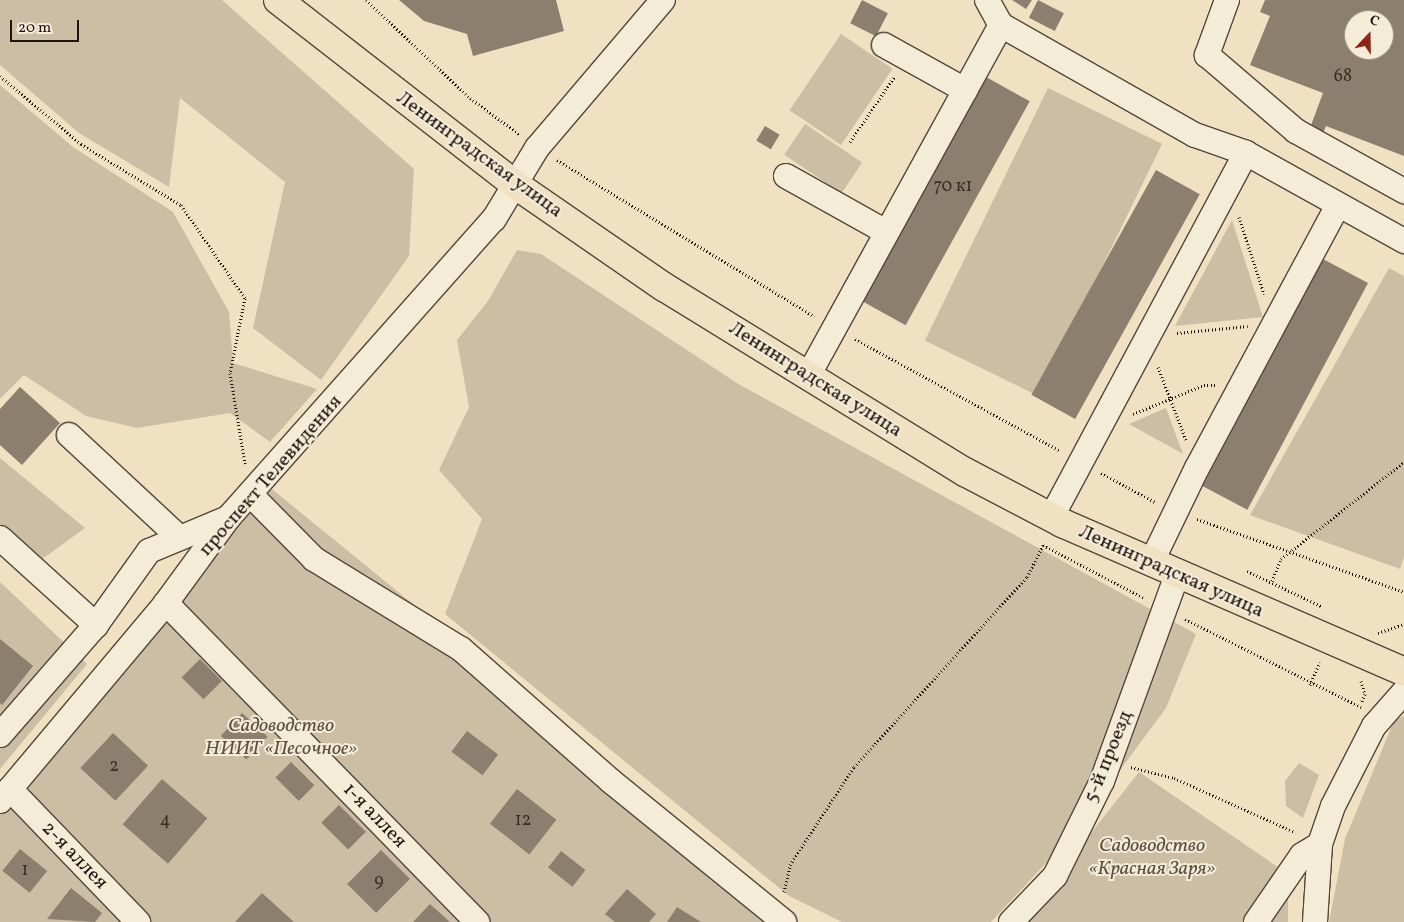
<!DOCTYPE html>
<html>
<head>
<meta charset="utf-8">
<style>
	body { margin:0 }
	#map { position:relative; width:1404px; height:922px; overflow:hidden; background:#f0e1c3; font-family:Vollkorn,serif }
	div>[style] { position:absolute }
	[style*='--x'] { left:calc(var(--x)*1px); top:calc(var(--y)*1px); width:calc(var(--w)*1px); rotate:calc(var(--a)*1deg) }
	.green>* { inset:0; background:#ccbea4; transform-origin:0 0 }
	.building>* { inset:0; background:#8c7f6d; transform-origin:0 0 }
	.path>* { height:3px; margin-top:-1.5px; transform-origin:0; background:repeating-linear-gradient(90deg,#1f140f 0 1px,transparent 0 3.5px) }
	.roads { filter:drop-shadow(1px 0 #53473c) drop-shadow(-1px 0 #53473c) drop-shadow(0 1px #53473c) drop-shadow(0 -1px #53473c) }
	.minor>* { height:24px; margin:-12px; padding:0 12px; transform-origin:12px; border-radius:12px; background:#f5ecd8 }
	.major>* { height:28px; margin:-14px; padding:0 14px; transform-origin:14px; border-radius:14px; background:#f0e1c3 }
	span { translate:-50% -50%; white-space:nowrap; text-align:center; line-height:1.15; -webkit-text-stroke:4px #f5ecd8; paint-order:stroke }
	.number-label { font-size:18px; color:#3a2f26 }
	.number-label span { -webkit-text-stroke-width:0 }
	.street-label { font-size:20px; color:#1f140f }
	.park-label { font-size:20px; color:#5c5043; font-style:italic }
	.north { position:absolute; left:1344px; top:10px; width:50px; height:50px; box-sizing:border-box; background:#f5ecd8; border:1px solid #9f9688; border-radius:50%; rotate:21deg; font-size:14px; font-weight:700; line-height:20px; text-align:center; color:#1f140f }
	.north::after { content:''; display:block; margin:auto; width:18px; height:22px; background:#8f2418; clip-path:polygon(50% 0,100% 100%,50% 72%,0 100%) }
	.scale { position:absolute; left:10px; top:20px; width:69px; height:22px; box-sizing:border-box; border:2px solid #1f140f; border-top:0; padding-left:6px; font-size:15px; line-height:18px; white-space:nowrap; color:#1f140f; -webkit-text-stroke:4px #f5ecd8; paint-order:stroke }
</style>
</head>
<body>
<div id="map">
	<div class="green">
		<div style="clip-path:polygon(0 0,222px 0,414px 169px,409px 256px,321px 380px,253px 328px,285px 182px,180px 98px,169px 187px,79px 133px,0 65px)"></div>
		<div style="left:841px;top:34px;width:62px;height:92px;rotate:34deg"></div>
		<div style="clip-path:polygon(0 85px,73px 147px,173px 212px,229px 312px,233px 363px,317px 389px,270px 442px,230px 413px,137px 428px,86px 416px,24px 375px,0 399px)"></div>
		<div style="left:1048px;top:88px;width:127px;height:281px;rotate:26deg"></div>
		<div style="left:805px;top:124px;width:69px;height:37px;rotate:34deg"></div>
		<div style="clip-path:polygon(1232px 220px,1263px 317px,1175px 326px)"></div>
		<div style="clip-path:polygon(517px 250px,541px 254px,740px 385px,1196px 634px,1166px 708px,1072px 835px,991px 922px,842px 922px,789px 896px,445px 614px,482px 519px,439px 470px,469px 407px,457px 340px,488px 301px)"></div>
		<div style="clip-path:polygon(1389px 268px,1404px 276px,1404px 557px,1400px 569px,1250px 515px)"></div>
		<div style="clip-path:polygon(1166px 408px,1183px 454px,1129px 424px)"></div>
		<div style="clip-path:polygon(0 458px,85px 528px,34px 565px,0 532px)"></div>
		<div style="clip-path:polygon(251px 472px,781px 904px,764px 922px,0 922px,0 787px,106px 661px)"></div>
		<div style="clip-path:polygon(0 582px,87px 664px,0 769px)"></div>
		<div style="clip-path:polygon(1404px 716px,1404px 922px,1329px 922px,1345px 839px,1394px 721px)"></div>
		<div style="clip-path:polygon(1299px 763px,1319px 775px,1303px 818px,1286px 806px,1285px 781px)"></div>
		<div style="clip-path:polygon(1139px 772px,1288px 874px,1288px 922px,1009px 922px,1053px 881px)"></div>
	</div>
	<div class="building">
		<div style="clip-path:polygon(399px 0,556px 0,564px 31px,473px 56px,467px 34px,424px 21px)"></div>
		<div style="left:862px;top:0;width:29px;height:26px;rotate:27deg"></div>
		<div style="clip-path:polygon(1012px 0,1032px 0,1026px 9px)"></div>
		<div style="left:1038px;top:0;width:29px;height:20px;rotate:27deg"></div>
		<div style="clip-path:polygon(evenodd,1265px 0,1404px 0,1404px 156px,1326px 126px,1323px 133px,1310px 128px,1323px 93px,1250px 65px,1270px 16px,1260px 12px,1265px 0,1354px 20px,1384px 20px,1384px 50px,1354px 50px,1354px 20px)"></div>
		<div style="left:986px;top:77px;width:50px;height:256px;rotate:29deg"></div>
		<div style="left:765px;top:126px;width:17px;height:17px;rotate:31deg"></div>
		<div style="left:1156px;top:170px;width:50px;height:257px;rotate:29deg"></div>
		<div style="left:1323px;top:259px;width:51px;height:257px;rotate:28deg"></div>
		<div style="clip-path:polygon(20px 387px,60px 423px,22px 465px,0 445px,0 409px)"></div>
		<div style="clip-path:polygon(0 639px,33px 666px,2px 705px,0 703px)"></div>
		<div style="left:200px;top:659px;width:31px;height:26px;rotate:45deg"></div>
		<div style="left:242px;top:713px;width:35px;height:31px;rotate:43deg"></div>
		<div style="left:467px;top:731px;width:39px;height:26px;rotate:37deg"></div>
		<div style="left:113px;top:733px;width:48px;height:48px;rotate:43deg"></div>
		<div style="left:291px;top:762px;width:33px;height:22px;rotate:45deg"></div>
		<div style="left:162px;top:779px;width:60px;height:60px;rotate:41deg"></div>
		<div style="left:517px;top:789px;width:50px;height:44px;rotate:38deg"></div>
		<div style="left:339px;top:805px;width:38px;height:25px;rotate:45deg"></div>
		<div style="left:20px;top:849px;width:35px;height:28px;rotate:39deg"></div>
		<div style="left:381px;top:850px;width:41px;height:48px;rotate:45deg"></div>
		<div style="left:561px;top:851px;width:31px;height:21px;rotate:38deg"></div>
		<div style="clip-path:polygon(71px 888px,102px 913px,95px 922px,47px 919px)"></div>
		<div style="clip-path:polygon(627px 889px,656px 914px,649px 922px,615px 922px,605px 914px)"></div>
		<div style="clip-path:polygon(262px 893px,294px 922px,235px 922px)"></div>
		<div style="clip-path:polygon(430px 904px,450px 922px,413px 922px)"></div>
		<div style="clip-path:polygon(677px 907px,701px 922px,667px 922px)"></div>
	</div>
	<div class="path">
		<div style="--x:366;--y:0;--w:143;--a:43.3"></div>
		<div style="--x:470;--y:98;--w:61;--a:36.3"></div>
		<div style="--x:0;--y:76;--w:106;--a:40"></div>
		<div style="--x:81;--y:144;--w:117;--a:31.4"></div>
		<div style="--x:181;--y:205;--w:113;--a:55.5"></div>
		<div style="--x:245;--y:298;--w:76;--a:101.3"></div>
		<div style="--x:230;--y:373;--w:92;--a:80.6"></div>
		<div style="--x:850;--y:142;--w:80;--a:-55.7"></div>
		<div style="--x:557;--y:160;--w:301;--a:31.3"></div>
		<div style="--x:1239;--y:217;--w:81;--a:72"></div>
		<div style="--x:1177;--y:333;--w:71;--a:-5.6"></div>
		<div style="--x:855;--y:339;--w:234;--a:28.6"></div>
		<div style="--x:1158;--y:367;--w:78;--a:69"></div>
		<div style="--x:1133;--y:414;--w:77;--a:-22.2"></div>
		<div style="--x:1204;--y:385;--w:12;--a:0"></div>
		<div style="--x:1101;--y:473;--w:61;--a:28.2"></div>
		<div style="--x:1197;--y:519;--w:219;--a:19.4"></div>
		<div style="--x:1247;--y:571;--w:82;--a:25.3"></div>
		<div style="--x:1272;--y:581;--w:24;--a:-68"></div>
		<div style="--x:1281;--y:559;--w:157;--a:-38.3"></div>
		<div style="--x:1185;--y:619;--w:197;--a:26.6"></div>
		<div style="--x:1378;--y:633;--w:28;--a:-19"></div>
		<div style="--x:1361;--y:681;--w:14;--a:73"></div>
		<div style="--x:1365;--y:694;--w:10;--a:114"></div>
		<div style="--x:1310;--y:685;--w:25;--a:-67"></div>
		<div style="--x:1131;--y:767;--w:44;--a:14.3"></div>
		<div style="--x:1174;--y:778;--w:133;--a:24.1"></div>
		<div style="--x:784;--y:892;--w:28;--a:-77"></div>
		<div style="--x:790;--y:865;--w:117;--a:-56.9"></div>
		<div style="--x:854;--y:767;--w:257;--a:-47.7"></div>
		<div style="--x:1027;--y:577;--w:36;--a:-63"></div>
		<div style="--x:1043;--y:545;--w:114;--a:27.7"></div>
	</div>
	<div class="roads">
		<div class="minor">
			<div style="--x:987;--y:0;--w:29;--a:61"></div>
			<div style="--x:1001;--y:25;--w:223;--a:29.6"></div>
			<div style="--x:1195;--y:135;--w:54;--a:19.4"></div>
			<div style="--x:1246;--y:153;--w:181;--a:29.1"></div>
			<div style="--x:1227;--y:0;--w:59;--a:110"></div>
			<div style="--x:1207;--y:55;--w:117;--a:40.5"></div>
			<div style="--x:1296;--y:131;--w:124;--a:29.1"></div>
			<div style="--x:884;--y:45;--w:93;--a:29.1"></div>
			<div style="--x:786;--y:176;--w:115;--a:29.2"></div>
			<div style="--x:808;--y:376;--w:401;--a:-61.2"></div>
			<div style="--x:69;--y:435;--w:151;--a:42.9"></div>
			<div style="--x:250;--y:494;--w:91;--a:45.4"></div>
			<div style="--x:314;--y:559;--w:172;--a:31.5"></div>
			<div style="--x:461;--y:649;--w:201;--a:41.4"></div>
			<div style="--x:612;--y:782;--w:222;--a:39.1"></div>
			<div style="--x:1051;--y:518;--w:414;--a:-61.9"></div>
			<div style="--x:0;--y:538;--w:130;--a:42.2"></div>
			<div style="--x:96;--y:625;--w:91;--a:-54.4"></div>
			<div style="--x:149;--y:551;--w:86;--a:-22.7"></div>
			<div style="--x:1151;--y:563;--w:106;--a:-64.2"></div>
			<div style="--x:1197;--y:468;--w:298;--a:-61.8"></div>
			<div style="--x:166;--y:603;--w:446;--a:45.7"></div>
			<div style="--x:0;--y:735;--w:146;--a:-48.9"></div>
			<div style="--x:10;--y:789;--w:185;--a:46.1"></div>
			<div style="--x:0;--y:801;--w:258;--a:-50"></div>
			<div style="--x:166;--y:603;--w:107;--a:-53.8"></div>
			<div style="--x:229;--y:517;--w:399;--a:-48.4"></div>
			<div style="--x:494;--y:219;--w:83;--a:-58.8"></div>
			<div style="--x:537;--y:148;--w:194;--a:-49.6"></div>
			<div style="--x:1011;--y:922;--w:64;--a:-46.3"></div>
			<div style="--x:1055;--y:876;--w:106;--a:-63.7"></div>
			<div style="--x:1102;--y:781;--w:219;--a:-70"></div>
			<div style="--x:1256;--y:922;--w:81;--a:-55.5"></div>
			<div style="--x:1302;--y:855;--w:21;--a:-31"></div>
			<div style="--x:1315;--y:922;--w:78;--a:-86.3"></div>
			<div style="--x:1320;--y:844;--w:40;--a:-71.1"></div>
			<div style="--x:1333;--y:806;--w:90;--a:-62.9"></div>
			<div style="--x:1374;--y:726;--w:45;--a:-48.6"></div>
		</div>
		<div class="major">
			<div style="--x:278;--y:0;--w:298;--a:37.9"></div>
			<div style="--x:513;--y:183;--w:183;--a:34.6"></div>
			<div style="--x:664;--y:287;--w:353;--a:31.6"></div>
			<div style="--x:965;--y:472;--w:110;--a:27.7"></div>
			<div style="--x:1062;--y:523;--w:373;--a:23.5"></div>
		</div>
	</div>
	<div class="number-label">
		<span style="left:1343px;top:77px">68</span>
		<span style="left:953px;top:187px">70 к1</span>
		<span style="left:114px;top:767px">2</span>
		<span style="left:165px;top:821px">4</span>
		<span style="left:523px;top:821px">12</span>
		<span style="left:25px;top:871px">1</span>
		<span style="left:379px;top:882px">9</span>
	</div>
	<div class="street-label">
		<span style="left:479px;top:155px;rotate:36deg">Ленинградская улица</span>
		<span style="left:815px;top:380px;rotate:32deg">Ленинградская улица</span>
		<span style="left:271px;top:476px;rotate:-49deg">проспект Телевидения</span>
		<span style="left:1171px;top:572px;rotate:24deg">Ленинградская улица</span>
		<span style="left:1109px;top:757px;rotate:-68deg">5-й проезд</span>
		<span style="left:374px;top:816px;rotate:46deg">1-я аллея</span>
		<span style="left:74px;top:856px;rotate:46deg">2-я аллея</span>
	</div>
	<div class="park-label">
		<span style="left:281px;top:738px">Садоводство<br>НИИТ «Песочное»</span>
		<span style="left:1152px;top:858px">Садоводство<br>«Красная Заря»</span>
	</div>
	<div class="north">С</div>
	<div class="scale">20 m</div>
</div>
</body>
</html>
